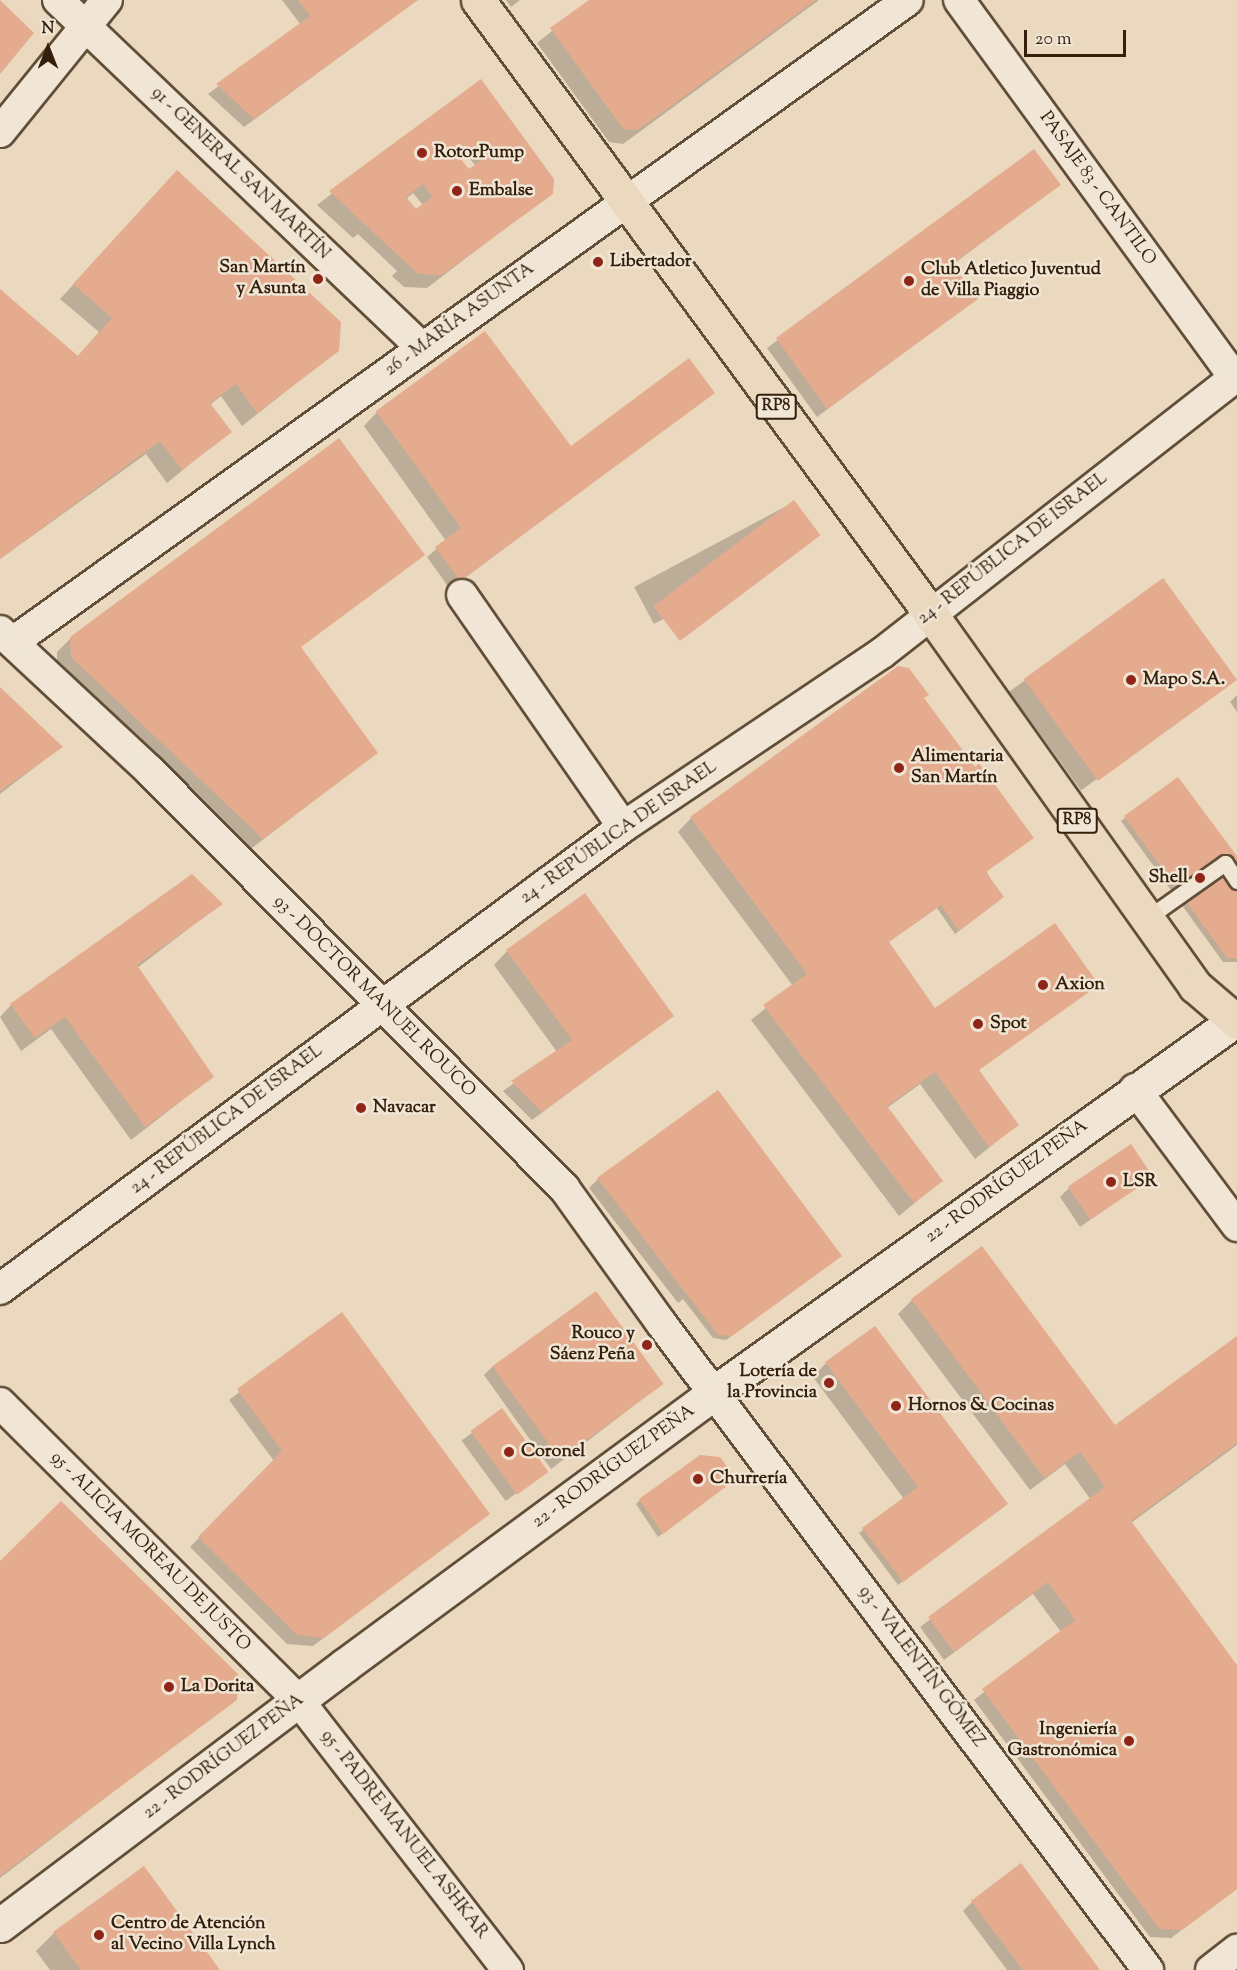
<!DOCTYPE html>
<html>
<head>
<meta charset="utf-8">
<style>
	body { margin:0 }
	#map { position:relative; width:1237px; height:1970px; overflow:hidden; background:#ead9be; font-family:"Sorts Mill Goudy",serif }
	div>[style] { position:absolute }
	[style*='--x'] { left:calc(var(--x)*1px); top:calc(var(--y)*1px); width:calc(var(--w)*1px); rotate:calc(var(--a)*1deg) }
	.shadow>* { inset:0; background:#0003; transform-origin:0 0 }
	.building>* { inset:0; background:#e4ab8e; transform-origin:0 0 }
	.roads { filter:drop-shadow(2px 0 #614e38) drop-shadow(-2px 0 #614e38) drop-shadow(0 2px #614e38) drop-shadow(0 -2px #614e38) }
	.lane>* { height:15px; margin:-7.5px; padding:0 7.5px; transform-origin:7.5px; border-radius:7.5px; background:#f1e6d5 }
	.street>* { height:30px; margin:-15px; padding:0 15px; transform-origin:15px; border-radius:15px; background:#f1e6d5 }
	.secondary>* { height:33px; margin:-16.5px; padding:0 16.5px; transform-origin:16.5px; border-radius:16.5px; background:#f1e6d5 }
	.primary>* { height:33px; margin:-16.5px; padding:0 16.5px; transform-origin:16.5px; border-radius:16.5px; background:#ead9be }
	.dots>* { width:16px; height:16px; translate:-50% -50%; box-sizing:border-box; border:3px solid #f1e6d5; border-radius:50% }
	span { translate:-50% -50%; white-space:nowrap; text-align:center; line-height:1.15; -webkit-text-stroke:5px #f1e6d5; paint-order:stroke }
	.shield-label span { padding:2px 4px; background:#f1e6d5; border:2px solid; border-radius:4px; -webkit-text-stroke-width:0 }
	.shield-label { font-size:16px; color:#331f0b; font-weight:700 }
	.poi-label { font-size:18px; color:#331f0b; font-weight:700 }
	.left { translate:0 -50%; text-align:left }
	.right { translate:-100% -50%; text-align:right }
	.street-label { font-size:18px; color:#331f0b }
	.north { position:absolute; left:18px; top:18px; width:60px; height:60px; -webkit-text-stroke:4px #f1e6d5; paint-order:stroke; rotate:0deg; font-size:16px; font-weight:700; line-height:24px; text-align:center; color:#331f0b }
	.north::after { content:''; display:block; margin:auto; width:21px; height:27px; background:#331f0b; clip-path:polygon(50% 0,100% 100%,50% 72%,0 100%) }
	.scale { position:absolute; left:1024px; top:30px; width:102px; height:27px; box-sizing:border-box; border:3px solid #331f0b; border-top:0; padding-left:8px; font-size:18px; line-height:21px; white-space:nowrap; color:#331f0b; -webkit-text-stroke:4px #f1e6d5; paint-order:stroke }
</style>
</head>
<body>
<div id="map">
	<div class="shadow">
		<div style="clip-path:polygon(282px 0,417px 0,244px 127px,208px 94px,301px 25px)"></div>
		<div style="clip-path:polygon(506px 0,520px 0,511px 7px)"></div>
		<div style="clip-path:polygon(591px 0,819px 0,623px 144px,609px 142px,537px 43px)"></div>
		<div style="clip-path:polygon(evenodd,481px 81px,551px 193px,427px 288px,404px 287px,392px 276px,397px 271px,358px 234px,353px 238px,317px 205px,481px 81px,466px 154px,476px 166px,468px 171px,459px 159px,466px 154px,481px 81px,413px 193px,423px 205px,416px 211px,406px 199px,413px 193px)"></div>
		<div style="clip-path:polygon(1034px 151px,1059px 185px,952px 265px,976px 299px,817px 417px,767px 348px)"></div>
		<div style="clip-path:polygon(164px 186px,338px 350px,242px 426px,221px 396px,210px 405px,230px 431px,167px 483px,146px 454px,0 559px,0 291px,77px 357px,99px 332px,60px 299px)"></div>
		<div style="clip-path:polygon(713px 393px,450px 589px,427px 557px,446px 541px,364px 426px,377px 412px,563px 451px)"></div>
		<div style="left:794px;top:502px;width:42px;height:181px;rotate:62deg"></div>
		<div style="clip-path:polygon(423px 555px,300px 647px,376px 753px,248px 851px,57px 671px,57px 652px,71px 638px)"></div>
		<div style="left:1163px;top:580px;width:122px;height:190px;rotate:54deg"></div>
		<div style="clip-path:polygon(0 690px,61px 747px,0 794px)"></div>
		<div style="clip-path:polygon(1237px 695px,1237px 712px,1230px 702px)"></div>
		<div style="clip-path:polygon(922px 699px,998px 901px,955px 934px,937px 908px,887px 943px,1017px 1125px,975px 1159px,920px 1084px,887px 1108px,941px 1181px,899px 1216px,751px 1020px,793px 986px,678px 832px,691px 818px)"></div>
		<div style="clip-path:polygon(1178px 779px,1237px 858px,1237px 962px,1223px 962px,1121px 821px)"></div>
		<div style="clip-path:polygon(221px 904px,137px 968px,212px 1077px,131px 1140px,51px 1029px,21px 1051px,0 1017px,11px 1005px)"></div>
		<div style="clip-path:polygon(507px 951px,672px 1016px,532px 1120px,503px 1091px,557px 1052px,494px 965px)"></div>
		<div style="clip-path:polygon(1151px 1177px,1080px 1227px,1060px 1197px,1069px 1188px)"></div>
		<div style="clip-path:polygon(598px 1179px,840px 1256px,726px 1340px,713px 1338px,683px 1299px,678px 1303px,589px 1188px)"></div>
		<div style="clip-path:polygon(912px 1300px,1115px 1427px,1237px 1338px,1237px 1445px,1131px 1523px,1237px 1668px,1237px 1889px,1171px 1938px,1150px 1937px,974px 1700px,1061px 1632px,1033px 1594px,944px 1660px,920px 1627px,1091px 1500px,1065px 1464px,1030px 1490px,898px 1314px)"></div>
		<div style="clip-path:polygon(342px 1314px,488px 1514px,313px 1646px,287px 1644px,190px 1547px,274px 1461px,229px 1400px)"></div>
		<div style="clip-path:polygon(826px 1363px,1002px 1508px,898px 1585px,859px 1533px,904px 1499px,813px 1377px)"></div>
		<div style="clip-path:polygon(493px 1366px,662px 1384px,551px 1469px,484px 1375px)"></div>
		<div style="left:502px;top:1411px;width:75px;height:50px;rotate:54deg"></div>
		<div style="clip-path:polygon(730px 1483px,658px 1537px,636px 1504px,640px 1500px)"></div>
		<div style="clip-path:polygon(0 1563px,235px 1699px,0 1878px)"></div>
		<div style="clip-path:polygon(972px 1902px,1097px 1970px,1007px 1970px,963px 1911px)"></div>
		<div style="clip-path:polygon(54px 1933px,218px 1970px,50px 1970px,36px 1951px)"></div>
	</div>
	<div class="building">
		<div style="clip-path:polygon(0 0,34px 33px,0 74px)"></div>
		<div style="clip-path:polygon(298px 0,418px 0,254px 119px,216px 84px,310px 16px)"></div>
		<div style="clip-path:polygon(589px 0,816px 0,638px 130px,623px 129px,550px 28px)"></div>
		<div style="clip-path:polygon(evenodd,481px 79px,554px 179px,553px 194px,442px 275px,418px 274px,329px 191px,481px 79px,475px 145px,485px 157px,469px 169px,459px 157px,475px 145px,481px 79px,423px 184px,432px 197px,416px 209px,406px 197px,423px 184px)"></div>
		<div style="clip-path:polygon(1034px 149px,1061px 185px,952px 264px,978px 299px,827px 409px,776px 338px)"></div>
		<div style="clip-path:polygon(177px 170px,341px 322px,339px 351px,257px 413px,236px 384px,210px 403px,232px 432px,182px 470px,160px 441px,0 559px,0 289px,78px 356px,112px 318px,73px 284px)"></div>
		<div style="clip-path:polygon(485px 331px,571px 446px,689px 358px,715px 393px,460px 581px,435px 547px,461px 528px,376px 411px)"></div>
		<div style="clip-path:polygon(339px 438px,425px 555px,301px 647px,378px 753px,263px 839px,71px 657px,70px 637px)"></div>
		<div style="left:794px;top:500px;width:44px;height:176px;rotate:53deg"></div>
		<div style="left:1163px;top:578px;width:126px;height:172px;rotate:54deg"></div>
		<div style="clip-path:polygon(898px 666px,909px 668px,929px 695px,924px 698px,975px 767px,979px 763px,1034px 838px,986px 872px,1004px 897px,959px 931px,941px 905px,889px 942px,935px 1008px,1055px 923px,1099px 985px,979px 1070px,1019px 1125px,989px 1147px,935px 1072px,887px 1106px,943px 1181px,914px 1203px,763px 1005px,807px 974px,690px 817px)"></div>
		<div style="clip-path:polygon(0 687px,63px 747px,0 791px)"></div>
		<div style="clip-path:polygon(1178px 777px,1237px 856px,1237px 959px,1227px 958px,1124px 816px)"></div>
		<div style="clip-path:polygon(192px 874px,223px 904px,137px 965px,214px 1077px,145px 1127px,65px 1017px,35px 1038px,10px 1004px)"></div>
		<div style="clip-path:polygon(585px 893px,674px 1016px,542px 1112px,511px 1081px,572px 1040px,506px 950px)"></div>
		<div style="clip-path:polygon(718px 1090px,842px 1256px,732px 1336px,718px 1335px,597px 1178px)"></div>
		<div style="left:1131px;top:1144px;width:40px;height:76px;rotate:56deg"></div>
		<div style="clip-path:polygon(982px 1246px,1115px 1425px,1237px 1336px,1237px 1443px,1131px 1521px,1237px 1665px,1237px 1889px,1182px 1930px,1159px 1929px,982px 1689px,1075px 1620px,1048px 1582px,954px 1652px,928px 1617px,1105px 1487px,1080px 1452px,1044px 1478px,911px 1299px)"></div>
		<div style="left:596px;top:1291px;width:115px;height:128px;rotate:54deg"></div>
		<div style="clip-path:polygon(342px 1312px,490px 1514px,324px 1638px,297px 1635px,198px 1537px,282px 1451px,237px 1389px)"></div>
		<div style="clip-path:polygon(875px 1326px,1008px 1504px,903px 1582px,862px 1528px,918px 1487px,825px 1362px)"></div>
		<div style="left:502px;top:1408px;width:79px;height:39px;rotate:54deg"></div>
		<div style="clip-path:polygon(700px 1455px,720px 1457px,736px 1479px,663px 1534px,639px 1499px)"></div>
		<div style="clip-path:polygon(61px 1501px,238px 1674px,237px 1700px,0 1876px,0 1561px)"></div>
		<div style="clip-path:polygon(1021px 1863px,1100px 1970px,1023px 1970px,971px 1901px)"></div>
		<div style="clip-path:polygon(144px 1866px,220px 1970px,81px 1970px,53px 1932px)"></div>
	</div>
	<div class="roads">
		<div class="lane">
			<div style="--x:1146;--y:919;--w:97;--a:-35.3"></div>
			<div style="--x:1225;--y:863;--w:22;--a:56"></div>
		</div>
		<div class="street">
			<div style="--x:58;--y:0;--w:504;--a:43.71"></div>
			<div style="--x:959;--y:0;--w:468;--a:53.9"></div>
			<div style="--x:0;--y:132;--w:170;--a:-51"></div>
			<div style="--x:462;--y:595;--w:282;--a:55.2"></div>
			<div style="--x:0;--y:631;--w:205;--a:43"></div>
			<div style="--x:150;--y:771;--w:588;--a:45.21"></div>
			<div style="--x:564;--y:1188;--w:166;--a:54.3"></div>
			<div style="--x:661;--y:1323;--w:810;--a:53.03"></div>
			<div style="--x:13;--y:642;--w:1101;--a:-35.65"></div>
			<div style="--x:1135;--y:1089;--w:171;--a:53.3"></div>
			<div style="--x:0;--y:1289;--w:776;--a:-36.56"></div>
			<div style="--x:623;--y:827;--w:312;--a:-33.9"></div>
			<div style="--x:882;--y:653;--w:450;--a:-38"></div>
			<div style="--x:0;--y:1403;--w:422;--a:44.9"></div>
			<div style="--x:299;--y:1701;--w:341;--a:52.2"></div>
			<div style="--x:1211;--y:1970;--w:33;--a:-38"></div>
		</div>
		<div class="secondary">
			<div style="--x:0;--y:1925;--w:432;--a:-37"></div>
			<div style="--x:345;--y:1665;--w:460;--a:-36.4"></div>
			<div style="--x:715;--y:1392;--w:642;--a:-35.55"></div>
		</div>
		<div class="primary">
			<div style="--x:478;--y:0;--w:762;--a:53.6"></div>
			<div style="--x:930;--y:613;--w:458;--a:54.6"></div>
			<div style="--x:1195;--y:986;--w:55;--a:40.6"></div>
		</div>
	</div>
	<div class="dots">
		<div style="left:422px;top:153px;background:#8f2418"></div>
		<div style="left:457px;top:191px;background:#8f2418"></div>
		<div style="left:598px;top:262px;background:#8f2418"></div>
		<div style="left:318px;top:279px;background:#8f2418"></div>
		<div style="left:909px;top:281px;background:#8f2418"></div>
		<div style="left:1131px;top:680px;background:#8f2418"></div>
		<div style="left:899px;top:768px;background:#8f2418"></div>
		<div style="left:1200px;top:878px;background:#8f2418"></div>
		<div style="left:1043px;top:985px;background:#8f2418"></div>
		<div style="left:978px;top:1024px;background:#8f2418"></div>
		<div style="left:361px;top:1108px;background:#8f2418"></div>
		<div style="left:1111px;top:1182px;background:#8f2418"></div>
		<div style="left:647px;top:1345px;background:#8f2418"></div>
		<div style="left:829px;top:1383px;background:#8f2418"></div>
		<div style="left:896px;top:1406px;background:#8f2418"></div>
		<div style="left:509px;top:1452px;background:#8f2418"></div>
		<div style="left:698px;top:1479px;background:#8f2418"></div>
		<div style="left:169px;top:1687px;background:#8f2418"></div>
		<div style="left:1129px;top:1741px;background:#8f2418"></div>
		<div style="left:99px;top:1935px;background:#8f2418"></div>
	</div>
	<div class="shield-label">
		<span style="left:776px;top:407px">RP8</span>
		<span style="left:1077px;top:821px">RP8</span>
	</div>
	<div class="poi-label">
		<span class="left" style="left:434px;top:153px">RotorPump</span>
		<span class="left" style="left:469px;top:191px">Embalse</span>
		<span class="left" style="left:610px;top:262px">Libertador</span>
		<span class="right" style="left:306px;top:279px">San Martín<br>y Asunta</span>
		<span class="left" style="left:921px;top:281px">Club Atletico Juventud<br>de Villa Piaggio</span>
		<span class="left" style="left:1143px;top:680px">Mapo S.A.</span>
		<span class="left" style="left:911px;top:768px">Alimentaria<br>San Martín</span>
		<span class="right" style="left:1188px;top:878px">Shell</span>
		<span class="left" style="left:1055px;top:985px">Axion</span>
		<span class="left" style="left:990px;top:1024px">Spot</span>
		<span class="left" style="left:373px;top:1108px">Navacar</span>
		<span class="left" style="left:1123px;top:1182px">LSR</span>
		<span class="right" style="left:635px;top:1345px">Rouco y<br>Sáenz Peña</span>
		<span class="right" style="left:817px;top:1383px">Lotería de<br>la Provincia</span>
		<span class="left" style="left:908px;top:1406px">Hornos &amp; Cocinas</span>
		<span class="left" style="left:521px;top:1452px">Coronel</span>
		<span class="left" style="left:710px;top:1479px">Churrería</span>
		<span class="left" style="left:181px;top:1687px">La Dorita</span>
		<span class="right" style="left:1117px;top:1741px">Ingeniería<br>Gastronómica</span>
		<span class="left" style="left:111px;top:1935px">Centro de Atención<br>al Vecino Villa Lynch</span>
	</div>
	<div class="street-label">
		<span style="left:240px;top:174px;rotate:44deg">91 - GENERAL SAN MARTÍN</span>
		<span style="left:1097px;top:189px;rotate:54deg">PASAJE 83 - CANTILO</span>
		<span style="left:460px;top:320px;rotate:-36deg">26 - MARÍA ASUNTA</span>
		<span style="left:1013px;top:549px;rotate:-38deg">24 - REPÚBLICA DE ISRAEL</span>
		<span style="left:619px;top:833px;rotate:-35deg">24 - REPÚBLICA DE ISRAEL</span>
		<span style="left:374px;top:997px;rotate:45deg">93 - DOCTOR MANUEL ROUCO</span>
		<span style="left:227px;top:1120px;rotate:-37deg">24 - REPÚBLICA DE ISRAEL</span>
		<span style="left:1007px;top:1182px;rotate:-36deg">22 - RODRÍGUEZ PEÑA</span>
		<span style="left:614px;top:1467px;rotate:-36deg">22 - RODRÍGUEZ PEÑA</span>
		<span style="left:150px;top:1552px;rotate:45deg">95 - ALICIA MOREAU DE JUSTO</span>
		<span style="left:921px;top:1667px;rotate:53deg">93 - VALENTÍN GÓMEZ</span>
		<span style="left:224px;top:1757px;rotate:-37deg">22 - RODRÍGUEZ PEÑA</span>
		<span style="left:404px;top:1835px;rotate:52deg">95 - PADRE MANUEL ASHKAR</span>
	</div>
	<div class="north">N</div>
	<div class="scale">20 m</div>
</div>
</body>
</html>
